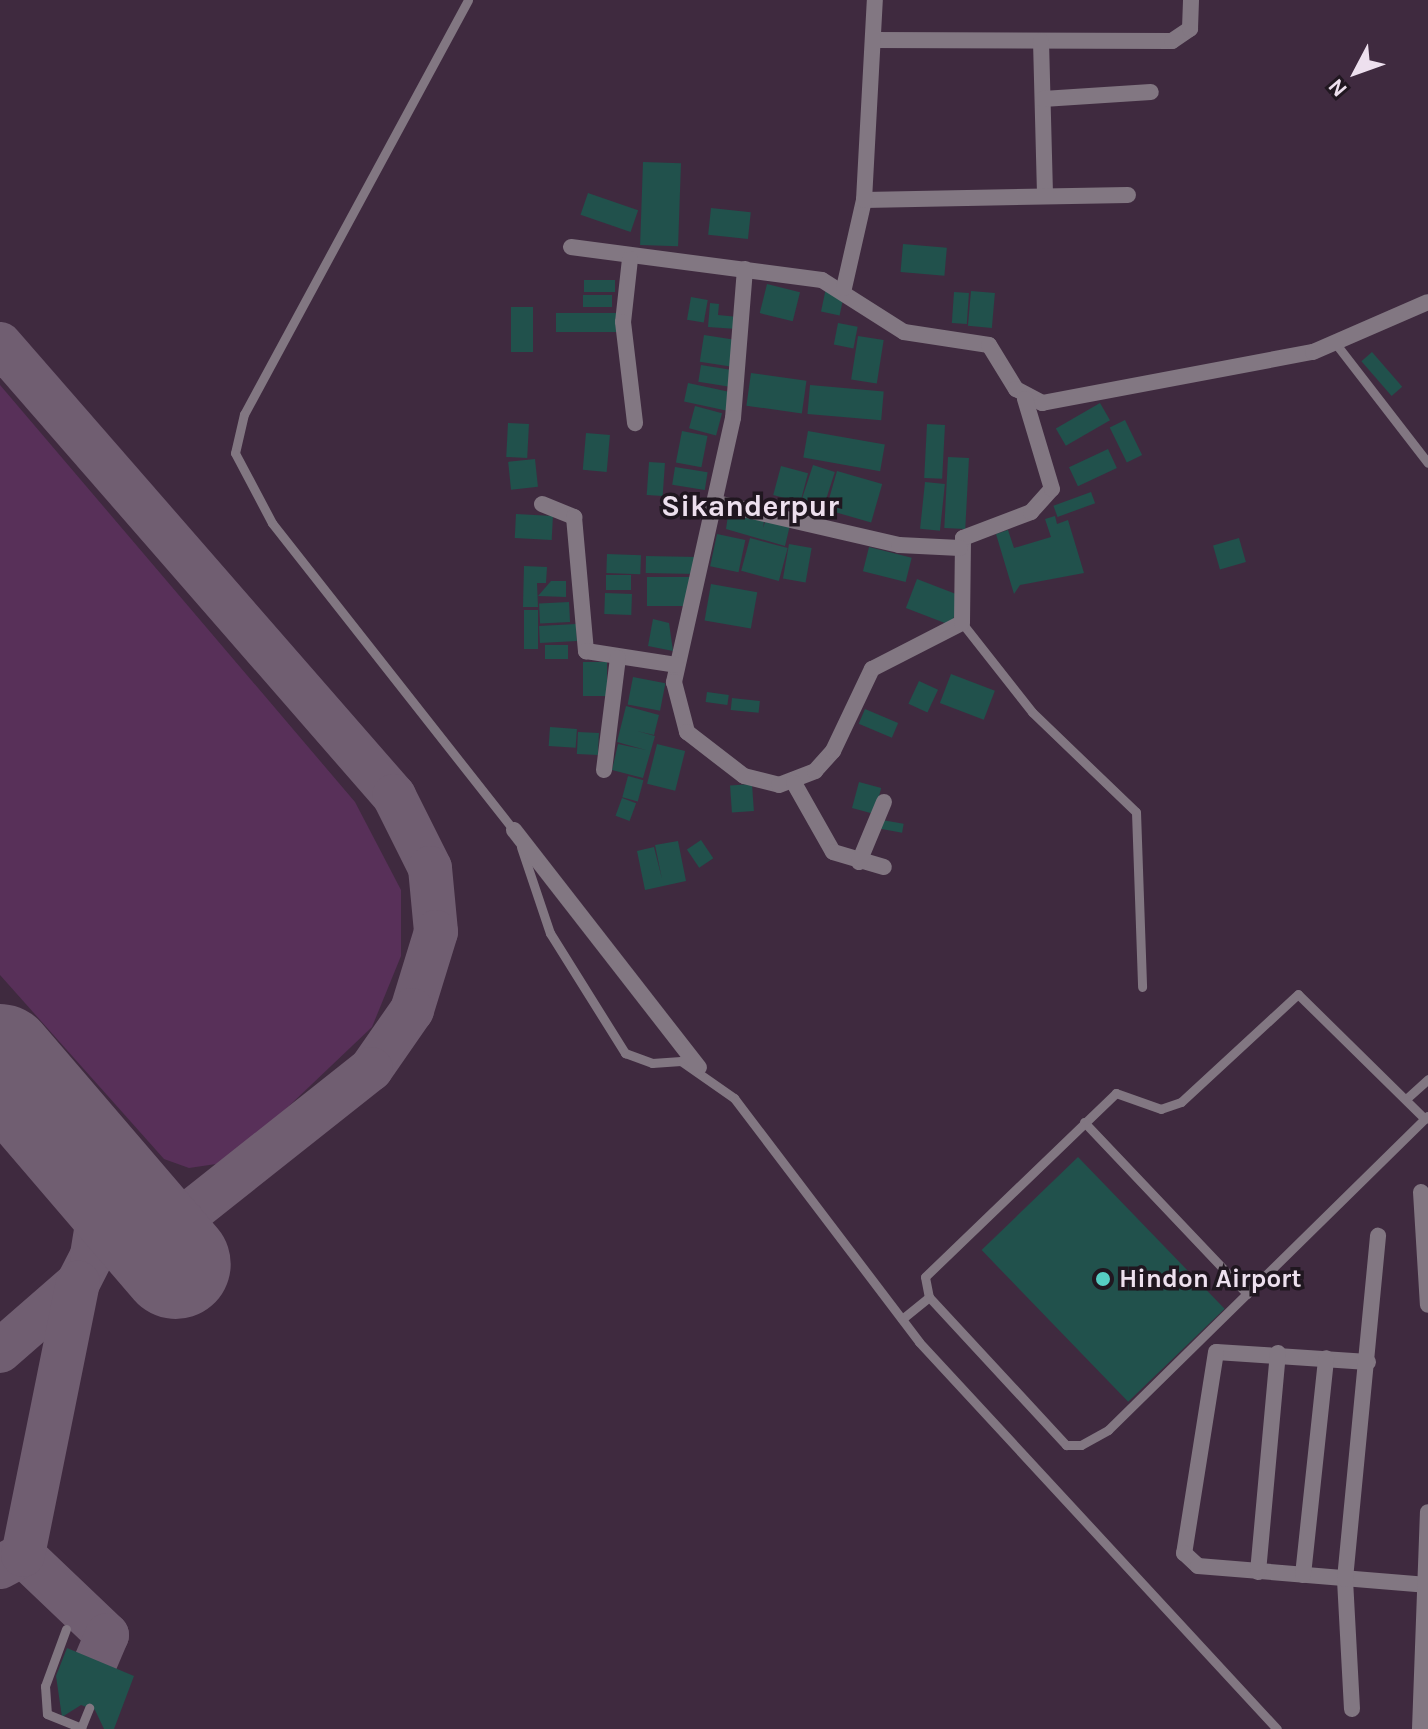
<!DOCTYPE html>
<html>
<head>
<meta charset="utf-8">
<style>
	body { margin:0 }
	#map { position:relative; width:1428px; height:1729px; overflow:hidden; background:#3f2a3f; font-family:Karla,sans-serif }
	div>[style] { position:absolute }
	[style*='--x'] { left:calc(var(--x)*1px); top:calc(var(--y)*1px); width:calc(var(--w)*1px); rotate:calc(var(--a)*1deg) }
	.green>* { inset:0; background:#583059 }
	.taxiway>* { height:44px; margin:-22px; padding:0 22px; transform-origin:22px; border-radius:22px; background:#705e71 }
	.runway>* { height:110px; margin:-55px; padding:0 55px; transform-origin:55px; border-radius:55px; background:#705e71 }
	.building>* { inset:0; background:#21514c; transform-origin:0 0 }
	.service>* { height:9px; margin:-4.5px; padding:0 4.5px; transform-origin:4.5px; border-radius:4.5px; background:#827782 }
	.minor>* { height:16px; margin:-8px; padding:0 8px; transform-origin:8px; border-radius:8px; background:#827782 }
	.dots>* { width:22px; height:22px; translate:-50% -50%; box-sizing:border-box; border:4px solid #201720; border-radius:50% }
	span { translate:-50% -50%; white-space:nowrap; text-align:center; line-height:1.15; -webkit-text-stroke:7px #201720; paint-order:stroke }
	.poi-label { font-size:26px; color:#ede0ee; font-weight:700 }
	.left { translate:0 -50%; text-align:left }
	.quarter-label { font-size:30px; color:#ede0ee; font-weight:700 }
	.north { position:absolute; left:1316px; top:32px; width:80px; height:80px; -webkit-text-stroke:6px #201720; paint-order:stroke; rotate:229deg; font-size:22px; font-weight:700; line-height:32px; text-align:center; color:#ede0ee }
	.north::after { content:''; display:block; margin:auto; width:28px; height:36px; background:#ede0ee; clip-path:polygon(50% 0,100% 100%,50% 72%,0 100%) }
</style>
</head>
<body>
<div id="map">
	<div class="green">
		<div style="clip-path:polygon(0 385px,355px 802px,401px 890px,401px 956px,372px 1027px,250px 1143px,216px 1164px,189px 1168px,164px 1159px,0 975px)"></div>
	</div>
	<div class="taxiway">
		<div style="--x:0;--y:344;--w:600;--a:48.92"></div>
		<div style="--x:394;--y:796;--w:80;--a:63.4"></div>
		<div style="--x:430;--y:868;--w:64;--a:84.6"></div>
		<div style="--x:436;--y:932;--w:82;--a:107.1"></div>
		<div style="--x:412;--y:1010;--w:72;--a:124.8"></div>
		<div style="--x:371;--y:1069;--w:241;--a:141.6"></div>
		<div style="--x:182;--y:1219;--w:46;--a:-168.7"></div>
		<div style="--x:137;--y:1210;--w:26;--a:-143"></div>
		<div style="--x:0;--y:1351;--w:103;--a:-41.1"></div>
		<div style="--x:78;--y:1283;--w:31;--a:-63"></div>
		<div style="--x:92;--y:1255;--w:50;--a:-80.7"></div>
		<div style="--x:100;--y:1206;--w:66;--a:-113.1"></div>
		<div style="--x:23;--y:1555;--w:116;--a:43.6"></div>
		<div style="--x:107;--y:1635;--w:28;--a:113"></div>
		<div style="--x:0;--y:1567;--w:26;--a:-28"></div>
		<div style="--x:23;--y:1555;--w:278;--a:-78.6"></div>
	</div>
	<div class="runway">
		<div style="--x:0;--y:1059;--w:270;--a:49.4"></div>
	</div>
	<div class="building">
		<div style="left:643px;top:162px;width:38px;height:83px;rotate:2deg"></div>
		<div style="left:588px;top:193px;width:53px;height:23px;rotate:19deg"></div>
		<div style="left:711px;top:208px;width:40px;height:27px;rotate:6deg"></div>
		<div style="left:903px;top:244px;width:44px;height:28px;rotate:5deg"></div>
		<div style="left:584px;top:280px;width:31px;height:12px"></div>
		<div style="left:767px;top:284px;width:34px;height:30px;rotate:14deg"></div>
		<div style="left:826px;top:288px;width:19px;height:24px;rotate:12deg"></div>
		<div style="left:971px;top:291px;width:24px;height:35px;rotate:5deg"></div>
		<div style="left:954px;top:292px;width:15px;height:31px;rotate:4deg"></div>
		<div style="left:583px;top:295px;width:29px;height:12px"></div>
		<div style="left:691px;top:297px;width:17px;height:23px;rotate:10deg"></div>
		<div style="clip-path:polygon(710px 303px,719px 304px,718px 315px,738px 317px,737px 329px,708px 327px)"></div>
		<div style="left:511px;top:307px;width:22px;height:45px"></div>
		<div style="left:619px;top:313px;width:19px;height:63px;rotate:90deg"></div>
		<div style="left:838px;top:323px;width:20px;height:22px;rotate:11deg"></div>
		<div style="left:704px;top:335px;width:31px;height:27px;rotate:9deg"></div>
		<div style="left:858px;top:336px;width:26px;height:44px;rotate:9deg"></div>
		<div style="left:1372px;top:352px;width:46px;height:14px;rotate:49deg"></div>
		<div style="left:701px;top:365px;width:30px;height:17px;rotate:9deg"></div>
		<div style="left:751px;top:373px;width:56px;height:33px;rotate:8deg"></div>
		<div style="left:688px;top:383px;width:44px;height:19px;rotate:12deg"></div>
		<div style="left:810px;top:385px;width:74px;height:29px;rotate:5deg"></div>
		<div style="left:1100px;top:403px;width:20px;height:51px;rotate:60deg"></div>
		<div style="left:695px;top:406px;width:28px;height:23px;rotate:15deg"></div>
		<div style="left:1125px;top:420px;width:39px;height:17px;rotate:64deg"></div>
		<div style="left:508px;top:423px;width:21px;height:34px;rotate:3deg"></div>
		<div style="left:927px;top:424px;width:18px;height:54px;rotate:3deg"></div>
		<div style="left:682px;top:431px;width:26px;height:32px;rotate:11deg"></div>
		<div style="left:808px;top:431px;width:78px;height:27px;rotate:10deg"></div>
		<div style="left:586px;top:433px;width:24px;height:37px;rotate:5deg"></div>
		<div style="left:1108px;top:449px;width:21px;height:43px;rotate:65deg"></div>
		<div style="left:948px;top:457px;width:21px;height:71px;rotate:3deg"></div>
		<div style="left:535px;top:459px;width:28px;height:27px;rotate:84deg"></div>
		<div style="left:649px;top:462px;width:16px;height:33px;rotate:4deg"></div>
		<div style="left:813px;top:465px;width:23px;height:39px;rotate:18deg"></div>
		<div style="left:781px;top:466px;width:28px;height:30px;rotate:15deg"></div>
		<div style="left:675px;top:467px;width:33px;height:18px;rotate:9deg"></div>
		<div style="left:837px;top:471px;width:47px;height:40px;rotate:16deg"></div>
		<div style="left:925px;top:482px;width:20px;height:47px;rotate:6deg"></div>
		<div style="left:1091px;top:492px;width:12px;height:40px;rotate:70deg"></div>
		<div style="clip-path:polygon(729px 508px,765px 515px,763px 528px,766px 519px,790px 525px,785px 546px,726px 529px)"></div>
		<div style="left:516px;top:514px;width:37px;height:24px;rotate:3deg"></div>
		<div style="clip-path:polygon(1055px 516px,1057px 524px,1068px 520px,1084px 573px,1020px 585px,1014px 594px,996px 534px,1008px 530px,1014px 548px,1051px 537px,1045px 519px)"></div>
		<div style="left:717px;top:534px;width:29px;height:33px;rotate:12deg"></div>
		<div style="left:750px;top:538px;width:39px;height:34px;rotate:15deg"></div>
		<div style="left:1239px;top:538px;width:25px;height:27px;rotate:74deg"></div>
		<div style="left:789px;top:544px;width:23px;height:35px;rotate:10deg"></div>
		<div style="left:869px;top:547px;width:44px;height:25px;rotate:14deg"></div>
		<div style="left:607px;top:554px;width:34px;height:19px;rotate:2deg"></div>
		<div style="left:646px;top:556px;width:51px;height:17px;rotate:1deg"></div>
		<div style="clip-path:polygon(524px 566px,547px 567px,546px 583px,537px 583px,538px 607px,523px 607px)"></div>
		<div style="left:606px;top:575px;width:25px;height:15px"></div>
		<div style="left:647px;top:577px;width:43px;height:29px"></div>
		<div style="left:917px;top:579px;width:48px;height:31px;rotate:21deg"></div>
		<div style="clip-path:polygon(551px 581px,566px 581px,566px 597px,538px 596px)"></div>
		<div style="left:711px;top:584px;width:47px;height:37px;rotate:10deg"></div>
		<div style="left:605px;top:593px;width:27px;height:21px;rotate:2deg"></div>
		<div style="left:569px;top:602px;width:20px;height:30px;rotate:87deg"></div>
		<div style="left:524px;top:610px;width:14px;height:39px"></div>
		<div style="clip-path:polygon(653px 619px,669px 623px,673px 651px,648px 646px)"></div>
		<div style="left:576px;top:624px;width:17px;height:37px;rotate:87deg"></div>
		<div style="left:545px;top:645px;width:23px;height:14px"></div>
		<div style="left:583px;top:662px;width:24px;height:34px"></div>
		<div style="left:951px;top:674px;width:47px;height:31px;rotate:21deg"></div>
		<div style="left:633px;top:677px;width:33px;height:28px;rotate:11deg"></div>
		<div style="left:919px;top:681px;width:21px;height:25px;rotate:25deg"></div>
		<div style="left:707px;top:692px;width:22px;height:10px;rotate:8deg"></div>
		<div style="left:732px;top:698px;width:28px;height:12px;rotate:6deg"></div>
		<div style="clip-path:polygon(626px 706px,659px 715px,654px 735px,637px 731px,655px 736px,643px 778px,612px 770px,618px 744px,646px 750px,617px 742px)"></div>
		<div style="left:865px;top:709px;width:36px;height:16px;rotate:23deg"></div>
		<div style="left:550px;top:727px;width:27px;height:19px;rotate:4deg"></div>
		<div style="left:578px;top:732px;width:21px;height:22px;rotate:3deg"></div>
		<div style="left:657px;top:744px;width:29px;height:41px;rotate:14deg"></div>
		<div style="left:628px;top:776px;width:16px;height:22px;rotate:15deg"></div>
		<div style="left:859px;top:782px;width:23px;height:27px;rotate:15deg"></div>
		<div style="left:752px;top:784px;width:27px;height:22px;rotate:86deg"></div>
		<div style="left:622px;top:798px;width:15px;height:19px;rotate:20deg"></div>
		<div style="left:882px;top:820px;width:22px;height:9px;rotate:10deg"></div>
		<div style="left:701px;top:840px;width:22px;height:17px;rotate:56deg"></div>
		<div style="clip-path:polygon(678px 841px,686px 881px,645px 890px,637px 851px,654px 847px,662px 879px,655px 845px)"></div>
		<div style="left:1078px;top:1157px;width:211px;height:134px;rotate:46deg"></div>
		<div style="clip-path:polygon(67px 1648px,134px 1676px,114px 1729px,104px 1729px,95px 1710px,81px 1705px,62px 1717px,56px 1676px)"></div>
	</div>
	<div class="service">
		<div style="--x:468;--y:0;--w:471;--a:118.4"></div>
		<div style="--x:244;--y:414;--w:40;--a:103"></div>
		<div style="--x:235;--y:453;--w:79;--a:62.1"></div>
		<div style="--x:272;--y:523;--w:395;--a:51.8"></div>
		<div style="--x:1336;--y:344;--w:150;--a:52.3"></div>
		<div style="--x:962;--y:623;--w:113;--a:51.8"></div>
		<div style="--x:1032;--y:712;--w:144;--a:43.9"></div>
		<div style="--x:1136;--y:812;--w:175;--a:88"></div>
		<div style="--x:521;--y:847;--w:91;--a:71.4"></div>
		<div style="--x:550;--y:933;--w:142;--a:58"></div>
		<div style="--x:625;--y:1053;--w:29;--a:20"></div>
		<div style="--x:652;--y:1063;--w:29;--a:-4"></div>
		<div style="--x:681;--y:1061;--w:65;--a:34.9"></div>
		<div style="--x:734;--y:1098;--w:306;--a:52.8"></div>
		<div style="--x:919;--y:1342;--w:527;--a:47.23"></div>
		<div style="--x:1406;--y:1099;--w:30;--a:-42"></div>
		<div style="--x:1425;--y:1119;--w:178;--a:-135.5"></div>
		<div style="--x:1298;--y:994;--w:159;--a:137.3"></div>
		<div style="--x:1181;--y:1102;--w:21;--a:161"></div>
		<div style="--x:1161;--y:1109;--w:48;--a:-160.4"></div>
		<div style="--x:1116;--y:1093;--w:265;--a:136.1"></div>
		<div style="--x:925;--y:1277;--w:20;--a:79"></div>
		<div style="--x:929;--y:1297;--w:202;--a:47.2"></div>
		<div style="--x:1066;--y:1445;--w:15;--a:0"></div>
		<div style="--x:1081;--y:1445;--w:31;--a:-29"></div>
		<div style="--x:1108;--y:1430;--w:448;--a:-44.5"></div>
		<div style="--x:1084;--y:1122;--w:237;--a:46.5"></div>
		<div style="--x:902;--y:1319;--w:35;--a:-39"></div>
		<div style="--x:66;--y:1629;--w:61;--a:110.2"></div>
		<div style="--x:45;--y:1686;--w:28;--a:86"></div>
		<div style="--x:47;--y:1714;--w:37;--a:22"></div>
		<div style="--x:81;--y:1728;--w:22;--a:-68"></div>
	</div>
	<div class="minor">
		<div style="--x:873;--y:40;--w:299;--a:0.2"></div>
		<div style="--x:1172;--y:41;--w:22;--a:-34"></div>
		<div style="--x:1190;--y:29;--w:29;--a:-88"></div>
		<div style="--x:1041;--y:41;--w:155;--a:88.5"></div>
		<div style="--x:1043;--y:99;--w:108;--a:-3.7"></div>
		<div style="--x:864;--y:200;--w:264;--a:-1.1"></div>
		<div style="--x:571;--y:247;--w:253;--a:7.5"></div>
		<div style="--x:822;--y:280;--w:97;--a:32.4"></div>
		<div style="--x:904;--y:332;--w:86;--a:8.7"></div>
		<div style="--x:989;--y:345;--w:52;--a:58.5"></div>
		<div style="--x:1016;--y:389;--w:30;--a:28"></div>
		<div style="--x:1042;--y:403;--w:276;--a:-10.7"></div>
		<div style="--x:1313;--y:352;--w:125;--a:-23.5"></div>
		<div style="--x:630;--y:259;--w:63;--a:96.3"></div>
		<div style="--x:623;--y:322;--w:102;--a:83.2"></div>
		<div style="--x:745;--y:269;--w:149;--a:94.6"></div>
		<div style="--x:733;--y:418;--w:271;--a:102.6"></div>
		<div style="--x:674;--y:682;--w:52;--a:75.4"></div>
		<div style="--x:687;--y:732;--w:72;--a:37.7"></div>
		<div style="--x:744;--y:776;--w:36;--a:14"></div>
		<div style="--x:779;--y:785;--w:39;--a:-21"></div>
		<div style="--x:815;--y:771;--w:27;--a:-48"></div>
		<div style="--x:833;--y:751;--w:91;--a:-64.6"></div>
		<div style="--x:872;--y:669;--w:101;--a:-27.1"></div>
		<div style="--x:962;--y:623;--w:85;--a:-89.3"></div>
		<div style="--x:963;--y:538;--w:73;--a:-20.9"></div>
		<div style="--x:1031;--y:512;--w:31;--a:-48"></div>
		<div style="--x:1052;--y:489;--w:94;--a:-106.7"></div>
		<div style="--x:844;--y:288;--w:90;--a:-77.2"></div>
		<div style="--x:864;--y:200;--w:200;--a:-86.9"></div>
		<div style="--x:717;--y:503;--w:187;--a:13"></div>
		<div style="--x:899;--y:545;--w:61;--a:2.8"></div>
		<div style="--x:542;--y:504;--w:35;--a:22"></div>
		<div style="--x:574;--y:517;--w:135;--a:84.9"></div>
		<div style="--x:586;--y:651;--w:91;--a:8.8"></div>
		<div style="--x:604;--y:770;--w:113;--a:-82.9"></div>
		<div style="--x:794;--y:783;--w:79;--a:60.5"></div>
		<div style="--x:833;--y:852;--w:53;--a:16.4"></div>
		<div style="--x:514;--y:830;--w:301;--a:52.1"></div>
		<div style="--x:859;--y:862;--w:65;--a:-67.4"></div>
		<div style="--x:1421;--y:1192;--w:113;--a:86.5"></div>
		<div style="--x:1368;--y:1362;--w:152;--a:-176.2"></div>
		<div style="--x:1216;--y:1352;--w:204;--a:99"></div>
		<div style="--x:1184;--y:1553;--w:19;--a:43"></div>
		<div style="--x:1198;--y:1566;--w:231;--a:4.7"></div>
		<div style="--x:1258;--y:1572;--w:220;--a:-84.8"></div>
		<div style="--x:1303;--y:1575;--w:218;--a:-83.9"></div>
		<div style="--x:1352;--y:1709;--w:130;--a:-93.1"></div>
		<div style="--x:1345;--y:1579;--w:345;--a:-84.5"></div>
		<div style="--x:1420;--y:1729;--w:217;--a:-87.9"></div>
	</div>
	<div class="dots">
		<div style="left:1103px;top:1279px;background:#56cec3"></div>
	</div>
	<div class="poi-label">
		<span class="left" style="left:1119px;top:1279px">Hindon Airport</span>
	</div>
	<div class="quarter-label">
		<span style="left:750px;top:506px">Sikanderpur</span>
	</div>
	<div class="north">N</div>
</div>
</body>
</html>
